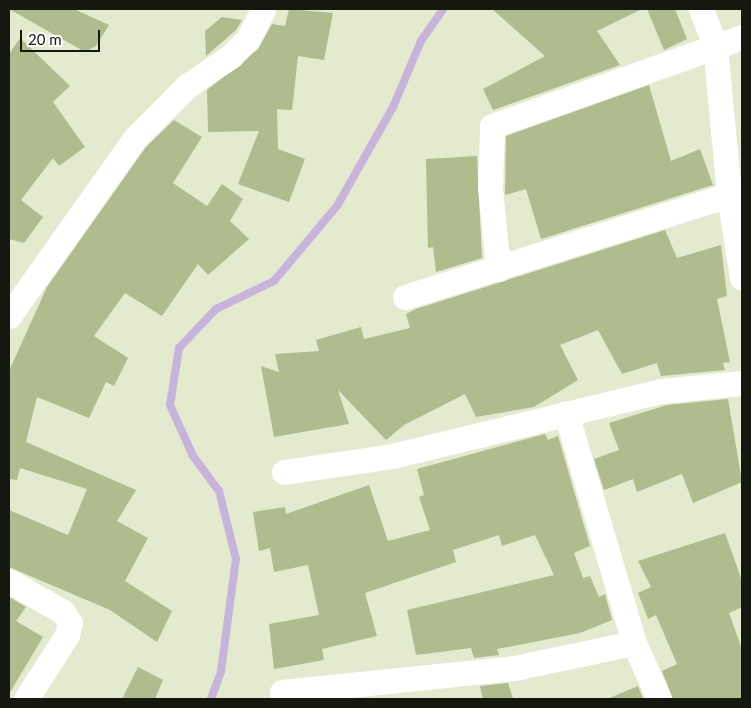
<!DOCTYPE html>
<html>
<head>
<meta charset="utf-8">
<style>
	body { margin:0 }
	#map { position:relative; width:751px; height:708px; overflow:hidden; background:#e3eace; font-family:Lato,sans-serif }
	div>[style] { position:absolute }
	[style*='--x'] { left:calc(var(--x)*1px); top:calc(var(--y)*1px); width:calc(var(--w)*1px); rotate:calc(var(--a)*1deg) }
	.stream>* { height:8px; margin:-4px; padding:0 4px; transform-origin:4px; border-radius:4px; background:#c8b3dd }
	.building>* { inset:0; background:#b0bb8e }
	.street>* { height:25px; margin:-12.5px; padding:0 12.5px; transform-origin:12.5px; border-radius:12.5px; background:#fff }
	span { translate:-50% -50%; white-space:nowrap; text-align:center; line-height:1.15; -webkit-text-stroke:4px #fff; paint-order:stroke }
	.frame { position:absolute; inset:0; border:10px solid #15180e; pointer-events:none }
	.scale { position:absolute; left:20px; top:30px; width:80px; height:22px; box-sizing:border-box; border:2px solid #15180e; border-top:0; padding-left:6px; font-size:15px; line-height:18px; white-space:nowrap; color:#15180e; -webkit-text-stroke:4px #fff; paint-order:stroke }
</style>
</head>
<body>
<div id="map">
	<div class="stream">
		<div style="--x:211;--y:699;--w:30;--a:-70"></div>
		<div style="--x:221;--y:671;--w:113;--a:-82.4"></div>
		<div style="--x:236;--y:559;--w:70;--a:-104"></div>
		<div style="--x:219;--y:491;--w:44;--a:-126.6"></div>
		<div style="--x:193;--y:456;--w:56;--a:-114.3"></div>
		<div style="--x:170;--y:405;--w:58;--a:-81"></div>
		<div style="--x:179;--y:348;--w:54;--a:-46.5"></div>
		<div style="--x:216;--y:309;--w:64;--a:-25.8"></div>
		<div style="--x:274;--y:281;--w:98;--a:-50"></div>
		<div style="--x:337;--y:206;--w:114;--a:-60.5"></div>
		<div style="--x:393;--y:107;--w:72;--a:-67"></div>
		<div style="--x:421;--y:41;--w:39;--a:-55"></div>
	</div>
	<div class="building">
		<div style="clip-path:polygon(9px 9px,74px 9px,109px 25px,96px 46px,85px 52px)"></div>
		<div style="clip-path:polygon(289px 9px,333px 13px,324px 60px,298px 56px,292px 110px,277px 109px,278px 149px,305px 159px,289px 202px,238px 184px,259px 131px,208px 132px,207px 90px,258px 49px,272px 24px,285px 26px)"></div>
		<div style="clip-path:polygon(492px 9px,642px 9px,597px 31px,620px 65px,493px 110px,483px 89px,545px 56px)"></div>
		<div style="clip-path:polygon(647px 9px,675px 9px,687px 39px,664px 50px)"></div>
		<div style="clip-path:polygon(222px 17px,242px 20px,236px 30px,206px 56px,205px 31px)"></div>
		<div style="clip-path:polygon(20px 38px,70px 86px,53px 102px,85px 147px,59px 166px,53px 158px,21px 200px,43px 217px,24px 243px,9px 239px,9px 54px)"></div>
		<div style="clip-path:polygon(649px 85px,671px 161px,700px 149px,713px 185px,541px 239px,526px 189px,505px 195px,506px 136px)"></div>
		<div style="clip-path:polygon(174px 120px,202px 137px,173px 183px,207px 206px,222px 184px,243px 199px,230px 221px,249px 239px,208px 275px,198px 264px,162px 316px,125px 293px,94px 336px,128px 358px,114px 386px,106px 382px,89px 418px,37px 397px,26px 442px,136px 490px,117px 521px,148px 538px,125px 581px,172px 611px,157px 642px,110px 610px,9px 567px,9px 510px,68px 535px,87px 489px,20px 468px,17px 480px,9px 479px,9px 371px,47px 287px,146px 147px)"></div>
		<div style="clip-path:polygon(477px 156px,482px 258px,436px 272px,433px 247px,428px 248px,426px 159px)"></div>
		<div style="clip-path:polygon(665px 230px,677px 258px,721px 245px,727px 296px,717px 299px,730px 362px,723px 363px,725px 370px,661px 376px,657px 363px,622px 374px,598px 330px,560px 345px,578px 380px,534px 407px,476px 417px,465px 394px,404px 425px,386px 440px,338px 390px,349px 424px,274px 437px,261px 366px,279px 372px,275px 354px,319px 351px,316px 340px,361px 327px,364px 339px,410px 328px,406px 314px,416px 309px)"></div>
		<div style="clip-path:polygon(728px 399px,742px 482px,693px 503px,682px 474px,637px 492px,633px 479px,604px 490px,594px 459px,619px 450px,609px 423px,667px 405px)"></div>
		<div style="clip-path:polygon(545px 434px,548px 440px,558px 436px,590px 546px,574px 553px,583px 578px,590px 576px,599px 597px,605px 594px,612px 620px,580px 633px,497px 649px,499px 655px,474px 658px,471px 648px,416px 655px,407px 610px,554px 575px,535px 535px,502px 546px,499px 535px,453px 550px,456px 562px,365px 593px,377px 636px,322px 649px,324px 660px,274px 669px,269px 624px,319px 615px,308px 565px,274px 572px,270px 548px,259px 551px,253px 512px,285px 507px,286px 514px,369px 485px,388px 541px,430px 530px,419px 497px,424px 495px,417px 469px)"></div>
		<div style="clip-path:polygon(725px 533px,742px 581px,742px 607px,729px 613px,742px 649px,742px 699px,673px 699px,662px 671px,677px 664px,656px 615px,648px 619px,638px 593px,651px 587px,638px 561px)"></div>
		<div style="clip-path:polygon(9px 597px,26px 607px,16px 621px,43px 637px,9px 694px)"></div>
		<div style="clip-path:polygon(138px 667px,163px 680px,155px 699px,122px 699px)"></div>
		<div style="clip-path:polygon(508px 683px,513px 699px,483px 699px,480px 686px)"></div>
		<div style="clip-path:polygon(638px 686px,643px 699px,607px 699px)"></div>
	</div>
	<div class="street">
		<div style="--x:701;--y:9;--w:40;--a:69"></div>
		<div style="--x:715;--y:46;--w:150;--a:84.6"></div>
		<div style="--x:729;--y:195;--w:84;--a:81.1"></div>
		<div style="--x:498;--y:269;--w:82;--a:-95.6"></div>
		<div style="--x:490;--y:187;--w:61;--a:-88.1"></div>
		<div style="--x:492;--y:126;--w:265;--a:-19.6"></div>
		<div style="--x:405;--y:297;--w:340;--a:-17.5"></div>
		<div style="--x:9;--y:316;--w:218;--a:-54.7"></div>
		<div style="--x:135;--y:138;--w:74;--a:-45"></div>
		<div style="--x:187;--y:86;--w:53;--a:-34.3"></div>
		<div style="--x:231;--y:56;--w:24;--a:-45"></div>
		<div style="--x:248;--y:39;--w:34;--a:-63"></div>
		<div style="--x:566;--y:413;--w:240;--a:73.5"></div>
		<div style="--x:634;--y:643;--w:61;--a:65.9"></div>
		<div style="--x:284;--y:472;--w:109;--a:-8.4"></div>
		<div style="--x:392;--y:456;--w:276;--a:-13.6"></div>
		<div style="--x:660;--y:391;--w:82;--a:-5.6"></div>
		<div style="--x:9;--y:581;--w:62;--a:29.9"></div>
		<div style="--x:63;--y:612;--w:13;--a:58"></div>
		<div style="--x:70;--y:623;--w:12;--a:104"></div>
		<div style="--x:67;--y:635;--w:76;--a:122.6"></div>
		<div style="--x:282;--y:692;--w:233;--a:-5.9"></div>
		<div style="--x:514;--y:668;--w:123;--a:-11.8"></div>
	</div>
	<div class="frame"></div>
	<div class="scale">20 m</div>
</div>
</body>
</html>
